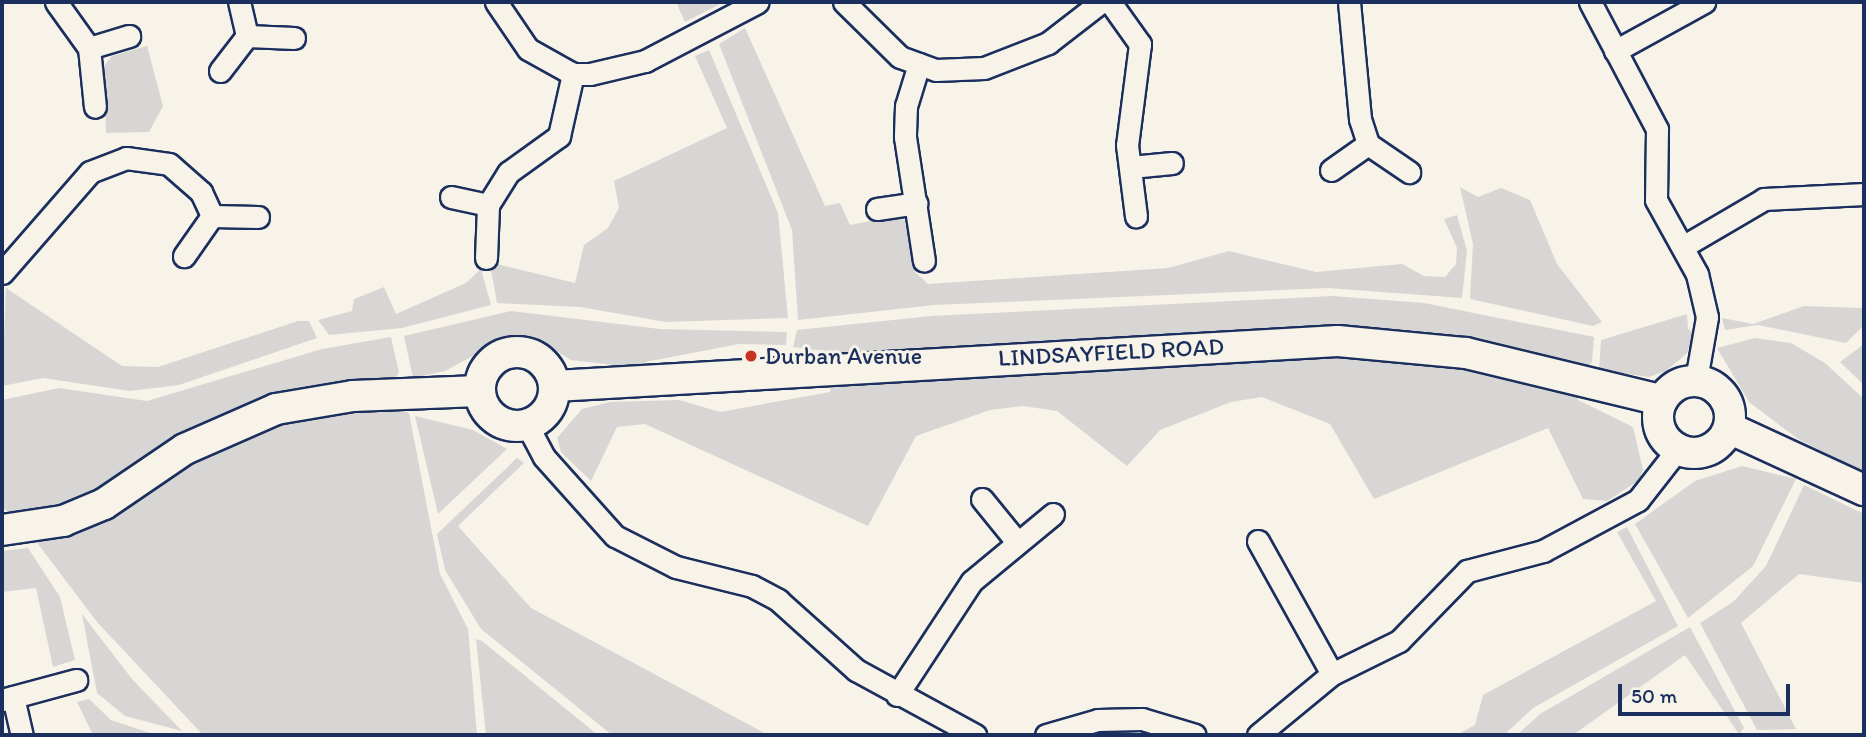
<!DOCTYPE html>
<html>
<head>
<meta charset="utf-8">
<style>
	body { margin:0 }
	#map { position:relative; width:1866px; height:737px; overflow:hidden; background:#f7f3e8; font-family:Itim,sans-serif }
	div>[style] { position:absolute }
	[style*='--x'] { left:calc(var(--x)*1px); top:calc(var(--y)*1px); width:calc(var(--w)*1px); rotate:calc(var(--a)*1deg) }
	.green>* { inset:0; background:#d7d6d4 }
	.roads { filter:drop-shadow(2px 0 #1b2f5e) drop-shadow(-2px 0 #1b2f5e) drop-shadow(0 2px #1b2f5e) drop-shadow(0 -2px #1b2f5e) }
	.street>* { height:21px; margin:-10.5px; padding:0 10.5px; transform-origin:10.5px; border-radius:10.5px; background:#f7f3e8 }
	.secondary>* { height:30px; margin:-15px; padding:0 15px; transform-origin:15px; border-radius:15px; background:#f7f3e8 }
	.secondary>.ring { margin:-15px; padding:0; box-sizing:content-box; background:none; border:30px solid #f7f3e8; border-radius:50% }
	.dots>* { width:19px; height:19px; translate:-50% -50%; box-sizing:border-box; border:4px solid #f7f3e8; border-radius:50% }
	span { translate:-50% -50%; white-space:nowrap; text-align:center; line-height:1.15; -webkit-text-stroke:6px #f7f3e8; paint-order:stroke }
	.street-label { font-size:24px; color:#1b2f5e }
	.poi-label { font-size:24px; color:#1b2f5e }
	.left { translate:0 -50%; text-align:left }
	.frame { position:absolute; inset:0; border:4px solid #1b2f5e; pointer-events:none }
	.scale { position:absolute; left:1618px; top:684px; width:172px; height:32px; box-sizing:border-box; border:4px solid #1b2f5e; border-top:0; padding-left:9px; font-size:21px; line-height:24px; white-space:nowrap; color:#1b2f5e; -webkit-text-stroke:5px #f7f3e8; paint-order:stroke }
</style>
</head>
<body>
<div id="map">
	<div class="green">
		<div style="clip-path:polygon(676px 2px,724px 2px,685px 22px)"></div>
		<div style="clip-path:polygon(745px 28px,825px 206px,840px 203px,850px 225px,896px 216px,905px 221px,915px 272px,928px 284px,1168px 268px,1229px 251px,1316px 272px,1402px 264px,1424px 276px,1445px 277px,1456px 264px,1457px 248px,1444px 219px,1457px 215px,1467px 251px,1462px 298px,1328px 288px,934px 305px,798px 320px,792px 230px,719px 44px)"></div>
		<div style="clip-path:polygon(147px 46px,163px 106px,149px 132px,106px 133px,104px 66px,112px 56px)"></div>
		<div style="clip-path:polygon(709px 50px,778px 213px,788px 318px,666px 322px,580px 307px,497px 303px,491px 270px,497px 264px,575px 283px,584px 245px,608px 228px,619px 208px,614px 181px,727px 128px,695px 56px)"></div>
		<div style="clip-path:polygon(1460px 187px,1478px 197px,1501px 188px,1530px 200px,1557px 264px,1602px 322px,1593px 326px,1470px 299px,1473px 244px)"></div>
		<div style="clip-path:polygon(481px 269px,491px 305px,402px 328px,329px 335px,318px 320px,352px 311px,354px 299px,384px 287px,396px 314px,466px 283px)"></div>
		<div style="clip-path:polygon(6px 288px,122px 366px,158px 367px,298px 321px,309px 321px,317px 338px,179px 385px,130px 391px,43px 378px,2px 386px)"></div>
		<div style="clip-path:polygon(1333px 296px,1424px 303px,1594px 337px,1592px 362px,1586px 368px,1470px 340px,1387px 331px,827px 357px,826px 351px,793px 347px,797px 330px,931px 316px)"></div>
		<div style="clip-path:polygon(1804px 306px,1864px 308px,1864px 325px,1846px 343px,1758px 325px,1725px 330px,1722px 318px,1753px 324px)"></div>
		<div style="clip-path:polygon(511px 311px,660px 329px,787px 332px,786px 345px,739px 344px,645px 362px,640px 368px,571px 360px,534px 337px,512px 335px,445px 371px,413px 378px,404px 336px)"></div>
		<div style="clip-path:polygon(1687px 314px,1688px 329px,1694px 333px,1687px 353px,1666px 371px,1649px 377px,1599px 370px,1601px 340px)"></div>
		<div style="clip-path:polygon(391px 337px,399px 373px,393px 380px,323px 384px,247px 404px,189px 431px,92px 494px,17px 516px,2px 508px,2px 400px,59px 388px,147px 401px,322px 349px)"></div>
		<div style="clip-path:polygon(1755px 338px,1791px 343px,1825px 363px,1864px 399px,1864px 472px,1798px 439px,1749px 402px,1717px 348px)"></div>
		<div style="clip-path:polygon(1864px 344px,1864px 385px,1840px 362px)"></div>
		<div style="clip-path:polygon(1339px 357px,1442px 364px,1576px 392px,1578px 400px,1633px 427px,1643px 470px,1638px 481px,1607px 501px,1583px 499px,1548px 428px,1374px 499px,1330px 424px,1262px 397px,1231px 402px,1160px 430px,1127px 466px,1057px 411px,1023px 406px,990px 410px,916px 436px,868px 526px,645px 424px,617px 427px,591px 481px,561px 452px,557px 438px,582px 409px,610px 402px,679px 400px,720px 412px,830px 392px,832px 384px)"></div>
		<div style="clip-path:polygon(395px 408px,409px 413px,440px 574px,468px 629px,477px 735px,203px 735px,97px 622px,35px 540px,129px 506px,232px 440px,306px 417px)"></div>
		<div style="clip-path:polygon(415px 416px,473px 430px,507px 449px,438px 514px)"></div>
		<div style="clip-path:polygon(517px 458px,524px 463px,458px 526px,531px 608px,768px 735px,612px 735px,481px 629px,445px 570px,437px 534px)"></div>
		<div style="clip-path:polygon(1742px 466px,1796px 479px,1753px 566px,1688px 618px,1635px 524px,1695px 481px)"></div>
		<div style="clip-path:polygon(1804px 485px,1864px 514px,1864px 583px,1799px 574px,1741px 623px,1796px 729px,1757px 730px,1700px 623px,1733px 602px,1766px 566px)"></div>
		<div style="clip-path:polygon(1627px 527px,1678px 626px,1533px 708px,1504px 735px,1457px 735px,1475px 725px,1483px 695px,1656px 601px,1617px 532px)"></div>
		<div style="clip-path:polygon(28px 548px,60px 597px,75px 660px,53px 667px,36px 588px,2px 592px,2px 551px)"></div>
		<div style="clip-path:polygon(82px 614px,132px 679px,182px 731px,125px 716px,97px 693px)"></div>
		<div style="clip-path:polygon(1690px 627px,1744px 728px,1739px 734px,1685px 655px,1573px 735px,1517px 735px,1540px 714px)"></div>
		<div style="clip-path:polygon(476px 639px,482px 641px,598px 735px,486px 735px)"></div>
		<div style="clip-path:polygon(89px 699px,111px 720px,156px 735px,93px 735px,77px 702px)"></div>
	</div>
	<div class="roads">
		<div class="street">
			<div style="--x:56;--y:2;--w:57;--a:54.3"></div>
			<div style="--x:89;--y:48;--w:59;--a:84.2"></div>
			<div style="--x:496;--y:2;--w:57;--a:55.8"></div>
			<div style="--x:528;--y:49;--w:51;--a:29.1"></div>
			<div style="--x:573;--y:74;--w:17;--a:0"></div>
			<div style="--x:590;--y:74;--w:57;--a:-13.3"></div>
			<div style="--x:645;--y:61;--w:127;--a:-27.6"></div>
			<div style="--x:844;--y:2;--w:78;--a:44.5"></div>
			<div style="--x:900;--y:57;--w:38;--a:20"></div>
			<div style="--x:936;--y:70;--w:48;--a:-2.4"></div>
			<div style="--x:984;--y:68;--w:69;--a:-21.3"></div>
			<div style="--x:1048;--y:43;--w:67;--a:-37.7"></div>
			<div style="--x:1110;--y:2;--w:52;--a:54.5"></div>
			<div style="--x:1140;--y:44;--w:102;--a:97.3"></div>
			<div style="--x:1127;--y:145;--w:72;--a:82.8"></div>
			<div style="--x:1349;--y:2;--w:118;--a:84.6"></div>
			<div style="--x:1360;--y:119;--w:26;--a:72"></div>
			<div style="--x:1368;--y:144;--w:50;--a:34.3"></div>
			<div style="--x:1590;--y:2;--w:144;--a:62.2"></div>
			<div style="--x:1657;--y:129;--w:71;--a:90.8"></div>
			<div style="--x:1656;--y:200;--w:85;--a:61"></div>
			<div style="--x:1697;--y:274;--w:44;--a:76.9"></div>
			<div style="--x:1707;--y:317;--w:64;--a:99.9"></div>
			<div style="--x:247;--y:36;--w:47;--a:2.4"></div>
			<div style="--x:89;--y:48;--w:42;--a:-16.7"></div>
			<div style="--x:1615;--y:51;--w:102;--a:-28.8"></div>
			<div style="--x:919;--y:64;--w:44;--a:107.2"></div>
			<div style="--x:906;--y:106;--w:31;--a:92"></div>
			<div style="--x:905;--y:137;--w:125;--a:81.3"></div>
			<div style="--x:220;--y:71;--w:44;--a:-52.4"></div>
			<div style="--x:247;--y:36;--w:35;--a:-103"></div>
			<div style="--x:1131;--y:167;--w:41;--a:-5.6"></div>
			<div style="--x:1331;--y:170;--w:45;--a:-35.1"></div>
			<div style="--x:451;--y:197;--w:38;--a:12"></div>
			<div style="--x:877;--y:209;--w:40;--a:-8.5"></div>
			<div style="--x:212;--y:216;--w:46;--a:1.2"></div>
			<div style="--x:1684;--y:246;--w:93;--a:-30.4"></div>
			<div style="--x:1764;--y:199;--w:100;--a:-2.9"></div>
			<div style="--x:486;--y:258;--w:53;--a:-87.8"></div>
			<div style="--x:488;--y:205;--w:39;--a:-58"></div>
			<div style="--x:509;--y:172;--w:62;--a:-35.8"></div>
			<div style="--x:559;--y:136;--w:64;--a:-77.3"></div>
			<div style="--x:2;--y:273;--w:134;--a:-48.9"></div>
			<div style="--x:90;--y:172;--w:39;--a:-21"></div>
			<div style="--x:126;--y:158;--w:43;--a:7.9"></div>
			<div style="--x:169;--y:164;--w:43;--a:41.2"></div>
			<div style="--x:201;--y:192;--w:26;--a:65"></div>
			<div style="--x:212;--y:216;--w:49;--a:125"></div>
			<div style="--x:527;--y:425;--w:36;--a:62"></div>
			<div style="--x:544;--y:457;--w:106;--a:48.1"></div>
			<div style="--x:615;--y:536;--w:68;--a:26.9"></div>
			<div style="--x:676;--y:567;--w:78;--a:14"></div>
			<div style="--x:752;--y:586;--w:30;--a:28"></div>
			<div style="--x:778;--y:600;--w:105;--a:41.9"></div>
			<div style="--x:856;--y:670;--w:136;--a:28.6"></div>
			<div style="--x:982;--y:499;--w:55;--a:50.9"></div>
			<div style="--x:1258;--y:541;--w:152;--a:60.9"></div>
			<div style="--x:897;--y:695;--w:136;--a:-56.7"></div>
			<div style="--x:972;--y:581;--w:105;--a:-39.6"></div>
			<div style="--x:13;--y:697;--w:39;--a:77"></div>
			<div style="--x:2;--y:700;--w:77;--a:-15.1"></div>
			<div style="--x:1046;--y:735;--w:54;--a:-16.1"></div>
			<div style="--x:1098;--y:720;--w:44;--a:-1.3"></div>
			<div style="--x:1142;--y:719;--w:55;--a:16.8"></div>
			<div style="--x:1258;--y:735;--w:96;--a:-39.5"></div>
			<div style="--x:1332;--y:674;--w:75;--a:-26.2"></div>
			<div style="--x:1399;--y:641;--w:98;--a:-45.8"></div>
			<div style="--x:1467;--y:571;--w:79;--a:-14.7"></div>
			<div style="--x:1543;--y:551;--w:108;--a:-28.2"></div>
			<div style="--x:1638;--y:500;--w:65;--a:-51.9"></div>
		</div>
		<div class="secondary">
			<div class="ring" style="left:480px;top:352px;width:44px;height:44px"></div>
			<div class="ring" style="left:1658px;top:381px;width:42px;height:42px"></div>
			<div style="--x:555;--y:386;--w:784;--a:-3.29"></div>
			<div style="--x:1338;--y:341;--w:129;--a:5.4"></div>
			<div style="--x:1466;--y:353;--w:201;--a:13.6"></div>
			<div style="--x:1729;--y:428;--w:149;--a:24.7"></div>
			<div style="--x:2;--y:530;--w:62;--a:-8.4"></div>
			<div style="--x:63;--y:521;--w:44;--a:-22.5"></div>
			<div style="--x:104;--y:504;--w:98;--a:-34.2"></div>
			<div style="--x:185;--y:449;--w:99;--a:-23.7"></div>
			<div style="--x:276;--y:409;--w:78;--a:-9.6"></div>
			<div style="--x:353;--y:396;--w:126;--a:-2.3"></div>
		</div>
	</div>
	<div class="dots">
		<div style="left:751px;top:356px;background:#c8321e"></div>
	</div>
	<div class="street-label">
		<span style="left:1111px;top:352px;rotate:-3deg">LINDSAYFIELD ROAD</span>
	</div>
	<div class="poi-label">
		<span class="left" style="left:765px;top:356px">Durban Avenue</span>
	</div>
	<div class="frame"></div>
	<div class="scale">50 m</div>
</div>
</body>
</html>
